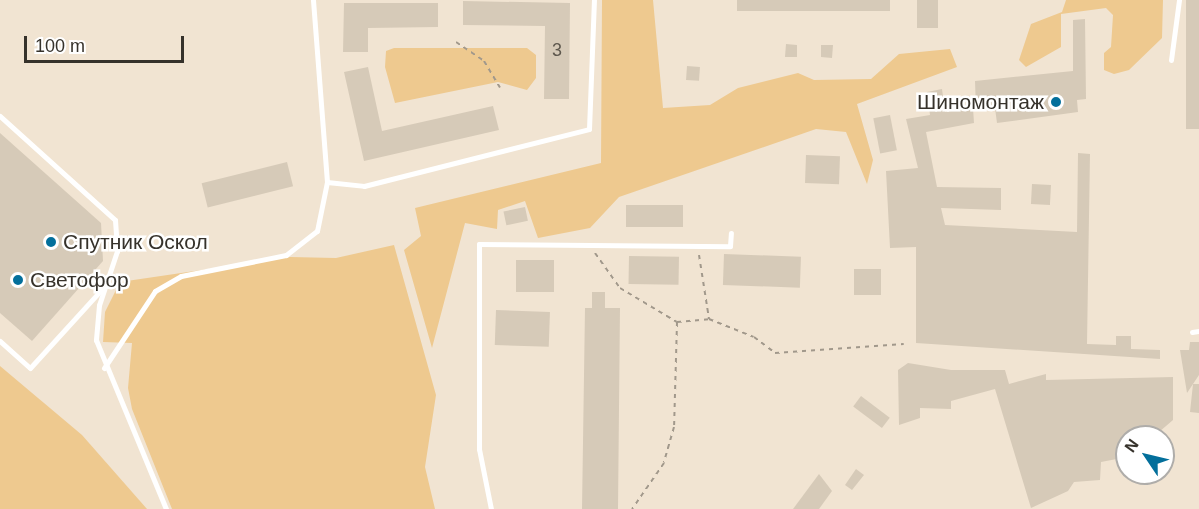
<!DOCTYPE html>
<html>
<head>
<meta charset="utf-8">
<style>
	body { margin:0 }
	#map { position:relative; width:1199px; height:509px; overflow:hidden; background:#f1e4d2; font-family:Arial,sans-serif }
	div>[style] { position:absolute }
	[style*='--x'] { left:calc(var(--x)*1px); top:calc(var(--y)*1px); width:calc(var(--w)*1px); rotate:calc(var(--a)*1deg) }
	.green>* { inset:0; background:#eec98f }
	.building>* { inset:0; background:#d6cab8; transform-origin:0 0 }
	.path>* { height:2px; margin-top:-1px; transform-origin:0; background:repeating-linear-gradient(90deg,#a1988b 0 4.5px,transparent 0 9px) }
	.lane>* { height:5px; margin:-2.5px; padding:0 2.5px; transform-origin:2.5px; border-radius:2.5px; background:#fff }
	.dots>* { width:16px; height:16px; translate:-50% -50%; box-sizing:border-box; border:3px solid #fff; border-radius:50% }
	span { translate:-50% -50%; white-space:nowrap; text-align:center; line-height:1.15; -webkit-text-stroke:5px #fff; paint-order:stroke }
	.number-label { font-size:18px; color:#5e584e }
	.number-label span { -webkit-text-stroke-width:0 }
	.poi-label { font-size:21px; color:#36322b }
	.right { translate:-100% -50%; text-align:right }
	.left { translate:0 -50%; text-align:left }
	.north { position:absolute; left:1115px; top:425px; width:60px; height:60px; box-sizing:border-box; background:#fff; border:2px solid #afadaa; border-radius:50%; rotate:305deg; font-size:16px; font-weight:700; line-height:24px; text-align:center; color:#36322b }
	.north::after { content:''; display:block; margin:auto; width:21px; height:27px; background:#036f9b; clip-path:polygon(50% 0,100% 100%,50% 72%,0 100%) }
	.scale { position:absolute; left:24px; top:36px; width:160px; height:27px; box-sizing:border-box; border:3px solid #36322b; border-top:0; padding-left:8px; font-size:18px; line-height:21px; white-space:nowrap; color:#36322b; -webkit-text-stroke:4px #fff; paint-order:stroke }
</style>
</head>
<body>
<div id="map">
	<div class="green">
		<div style="clip-path:polygon(602px 0,653px 0,663px 108px,710px 105px,738px 88px,798px 73px,814px 80px,871px 79px,899px 54px,950px 49px,957px 67px,857px 104px,873px 160px,867px 184px,846px 132px,816px 129px,619px 197px,590px 228px,538px 238px,525px 201px,498px 210px,497px 229px,465px 223px,432px 348px,404px 250px,421px 236px,415px 208px,601px 163px)"></div>
		<div style="clip-path:polygon(1066px 0,1163px 0,1162px 38px,1129px 70px,1114px 74px,1104px 70px,1104px 53px,1111px 47px,1113px 15px,1106px 8px,1061px 14px,1061px 47px,1026px 67px,1019px 60px,1031px 24px,1062px 12px)"></div>
		<div style="clip-path:polygon(394px 48px,527px 48px,536px 55px,536px 78px,527px 90px,498px 82px,395px 103px,385px 67px,386px 51px)"></div>
		<div style="clip-path:polygon(394px 245px,436px 395px,425px 467px,435px 509px,172px 509px,132px 409px,128px 388px,132px 343px,103px 342px,105px 312px,120px 282px,290px 257px,336px 258px)"></div>
		<div style="clip-path:polygon(0 366px,82px 435px,147px 509px,0 509px)"></div>
	</div>
	<div class="building">
		<div style="left:737px;top:0;width:153px;height:11px"></div>
		<div style="left:917px;top:0;width:21px;height:28px"></div>
		<div style="left:1186px;top:0;width:13px;height:129px"></div>
		<div style="clip-path:polygon(463px 1px,570px 3px,569px 99px,544px 99px,545px 26px,463px 25px)"></div>
		<div style="clip-path:polygon(344px 3px,438px 3px,438px 27px,368px 28px,368px 52px,343px 52px)"></div>
		<div style="clip-path:polygon(1085px 19px,1086px 99px,1077px 100px,1078px 112px,997px 123px,995px 108px,976px 109px,975px 81px,1073px 71px,1073px 20px)"></div>
		<div style="clip-path:polygon(786px 44px,797px 45px,797px 57px,785px 57px)"></div>
		<div style="clip-path:polygon(821px 45px,833px 45px,832px 58px,821px 57px)"></div>
		<div style="left:687px;top:66px;width:13px;height:14px;rotate:4deg"></div>
		<div style="clip-path:polygon(368px 67px,382px 131px,493px 106px,499px 130px,364px 161px,344px 72px)"></div>
		<div style="clip-path:polygon(942px 89px,945px 112px,973px 108px,974px 123px,926px 132px,937px 187px,1001px 188px,1001px 210px,941px 208px,945px 225px,1077px 232px,1078px 153px,1090px 154px,1087px 344px,1116px 345px,1116px 336px,1131px 336px,1131px 349px,1160px 350px,1160px 359px,916px 343px,916px 247px,890px 248px,886px 171px,918px 168px,906px 119px,930px 115px,927px 92px)"></div>
		<div style="left:890px;top:115px;width:36px;height:17px;rotate:79deg"></div>
		<div style="clip-path:polygon(0 133px,101px 223px,103px 261px,32px 341px,0 313px)"></div>
		<div style="left:806px;top:155px;width:34px;height:28px;rotate:2deg"></div>
		<div style="left:287px;top:162px;width:25px;height:88px;rotate:76deg"></div>
		<div style="left:1032px;top:184px;width:19px;height:20px;rotate:3deg"></div>
		<div style="left:626px;top:205px;width:57px;height:22px"></div>
		<div style="left:525px;top:207px;width:14px;height:22px;rotate:78deg"></div>
		<div style="left:724px;top:254px;width:77px;height:31px;rotate:2deg"></div>
		<div style="left:629px;top:256px;width:50px;height:28px;rotate:1deg"></div>
		<div style="left:516px;top:260px;width:38px;height:32px"></div>
		<div style="left:854px;top:269px;width:27px;height:26px"></div>
		<div style="clip-path:polygon(592px 292px,605px 292px,605px 308px,620px 308px,618px 509px,582px 509px,585px 308px,592px 308px)"></div>
		<div style="left:496px;top:310px;width:54px;height:35px;rotate:2deg"></div>
		<div style="clip-path:polygon(1190px 342px,1199px 342px,1199px 375px,1193px 384px,1199px 384px,1199px 413px,1190px 412px,1193px 384px,1187px 393px,1180px 350px,1189px 350px)"></div>
		<div style="clip-path:polygon(908px 363px,951px 370px,1005px 370px,1009px 384px,1046px 374px,1046px 380px,1173px 377px,1173px 420px,1159px 432px,1127px 432px,1127px 457px,1101px 462px,1100px 480px,1074px 482px,1068px 491px,1031px 508px,995px 389px,951px 401px,951px 409px,920px 408px,920px 418px,899px 425px,898px 370px)"></div>
		<div style="left:861px;top:396px;width:36px;height:13px;rotate:37deg"></div>
		<div style="clip-path:polygon(856px 469px,864px 475px,852px 490px,845px 485px)"></div>
		<div style="clip-path:polygon(819px 474px,832px 491px,819px 509px,793px 509px)"></div>
	</div>
	<div class="path">
		<div style="--x:456;--y:42;--w:34;--a:34"></div>
		<div style="--x:484;--y:61;--w:31;--a:59"></div>
		<div style="--x:595;--y:253;--w:43;--a:54.5"></div>
		<div style="--x:620;--y:288;--w:66;--a:30.8"></div>
		<div style="--x:677;--y:322;--w:105;--a:91.6"></div>
		<div style="--x:674;--y:427;--w:37;--a:106"></div>
		<div style="--x:664;--y:463;--w:56;--a:124.8"></div>
		<div style="--x:699;--y:255;--w:65;--a:81.1"></div>
		<div style="--x:709;--y:319;--w:48;--a:21.8"></div>
		<div style="--x:754;--y:337;--w:26;--a:37"></div>
		<div style="--x:775;--y:353;--w:129;--a:-4"></div>
		<div style="--x:677;--y:322;--w:32;--a:-5"></div>
	</div>
	<div class="lane">
		<div style="--x:1171;--y:60;--w:61;--a:-82.4"></div>
		<div style="--x:0;--y:116;--w:155;--a:42.1"></div>
		<div style="--x:115;--y:220;--w:31;--a:86"></div>
		<div style="--x:117;--y:251;--w:57;--a:108.4"></div>
		<div style="--x:99;--y:305;--w:35;--a:95"></div>
		<div style="--x:96;--y:340;--w:183;--a:67.5"></div>
		<div style="--x:327;--y:182;--w:37;--a:6"></div>
		<div style="--x:364;--y:186;--w:232;--a:-14.2"></div>
		<div style="--x:589;--y:129;--w:129;--a:-87.8"></div>
		<div style="--x:1192;--y:332;--w:7;--a:-8"></div>
		<div style="--x:0;--y:341;--w:40;--a:42"></div>
		<div style="--x:30;--y:368;--w:105;--a:-47.7"></div>
		<div style="--x:104;--y:368;--w:92;--a:-56.5"></div>
		<div style="--x:155;--y:291;--w:30;--a:-30"></div>
		<div style="--x:181;--y:276;--w:107;--a:-11.3"></div>
		<div style="--x:286;--y:255;--w:39;--a:-38"></div>
		<div style="--x:317;--y:231;--w:50;--a:-78.5"></div>
		<div style="--x:327;--y:182;--w:183;--a:-94.4"></div>
		<div style="--x:491;--y:509;--w:61;--a:-101.3"></div>
		<div style="--x:479;--y:449;--w:205;--a:-90"></div>
		<div style="--x:479;--y:244;--w:251;--a:0.5"></div>
		<div style="--x:730;--y:246;--w:13;--a:-86"></div>
	</div>
	<div class="dots">
		<div style="left:1056px;top:102px;background:#036f9b"></div>
		<div style="left:51px;top:242px;background:#036f9b"></div>
		<div style="left:18px;top:280px;background:#036f9b"></div>
	</div>
	<div class="number-label">
		<span style="left:557px;top:50px">3</span>
	</div>
	<div class="poi-label">
		<span class="right" style="left:1044px;top:102px">Шиномонтаж</span>
		<span class="left" style="left:63px;top:242px">Спутник Оскол</span>
		<span class="left" style="left:30px;top:280px">Светофор</span>
	</div>
	<div class="north">N</div>
	<div class="scale">100 m</div>
</div>
</body>
</html>
